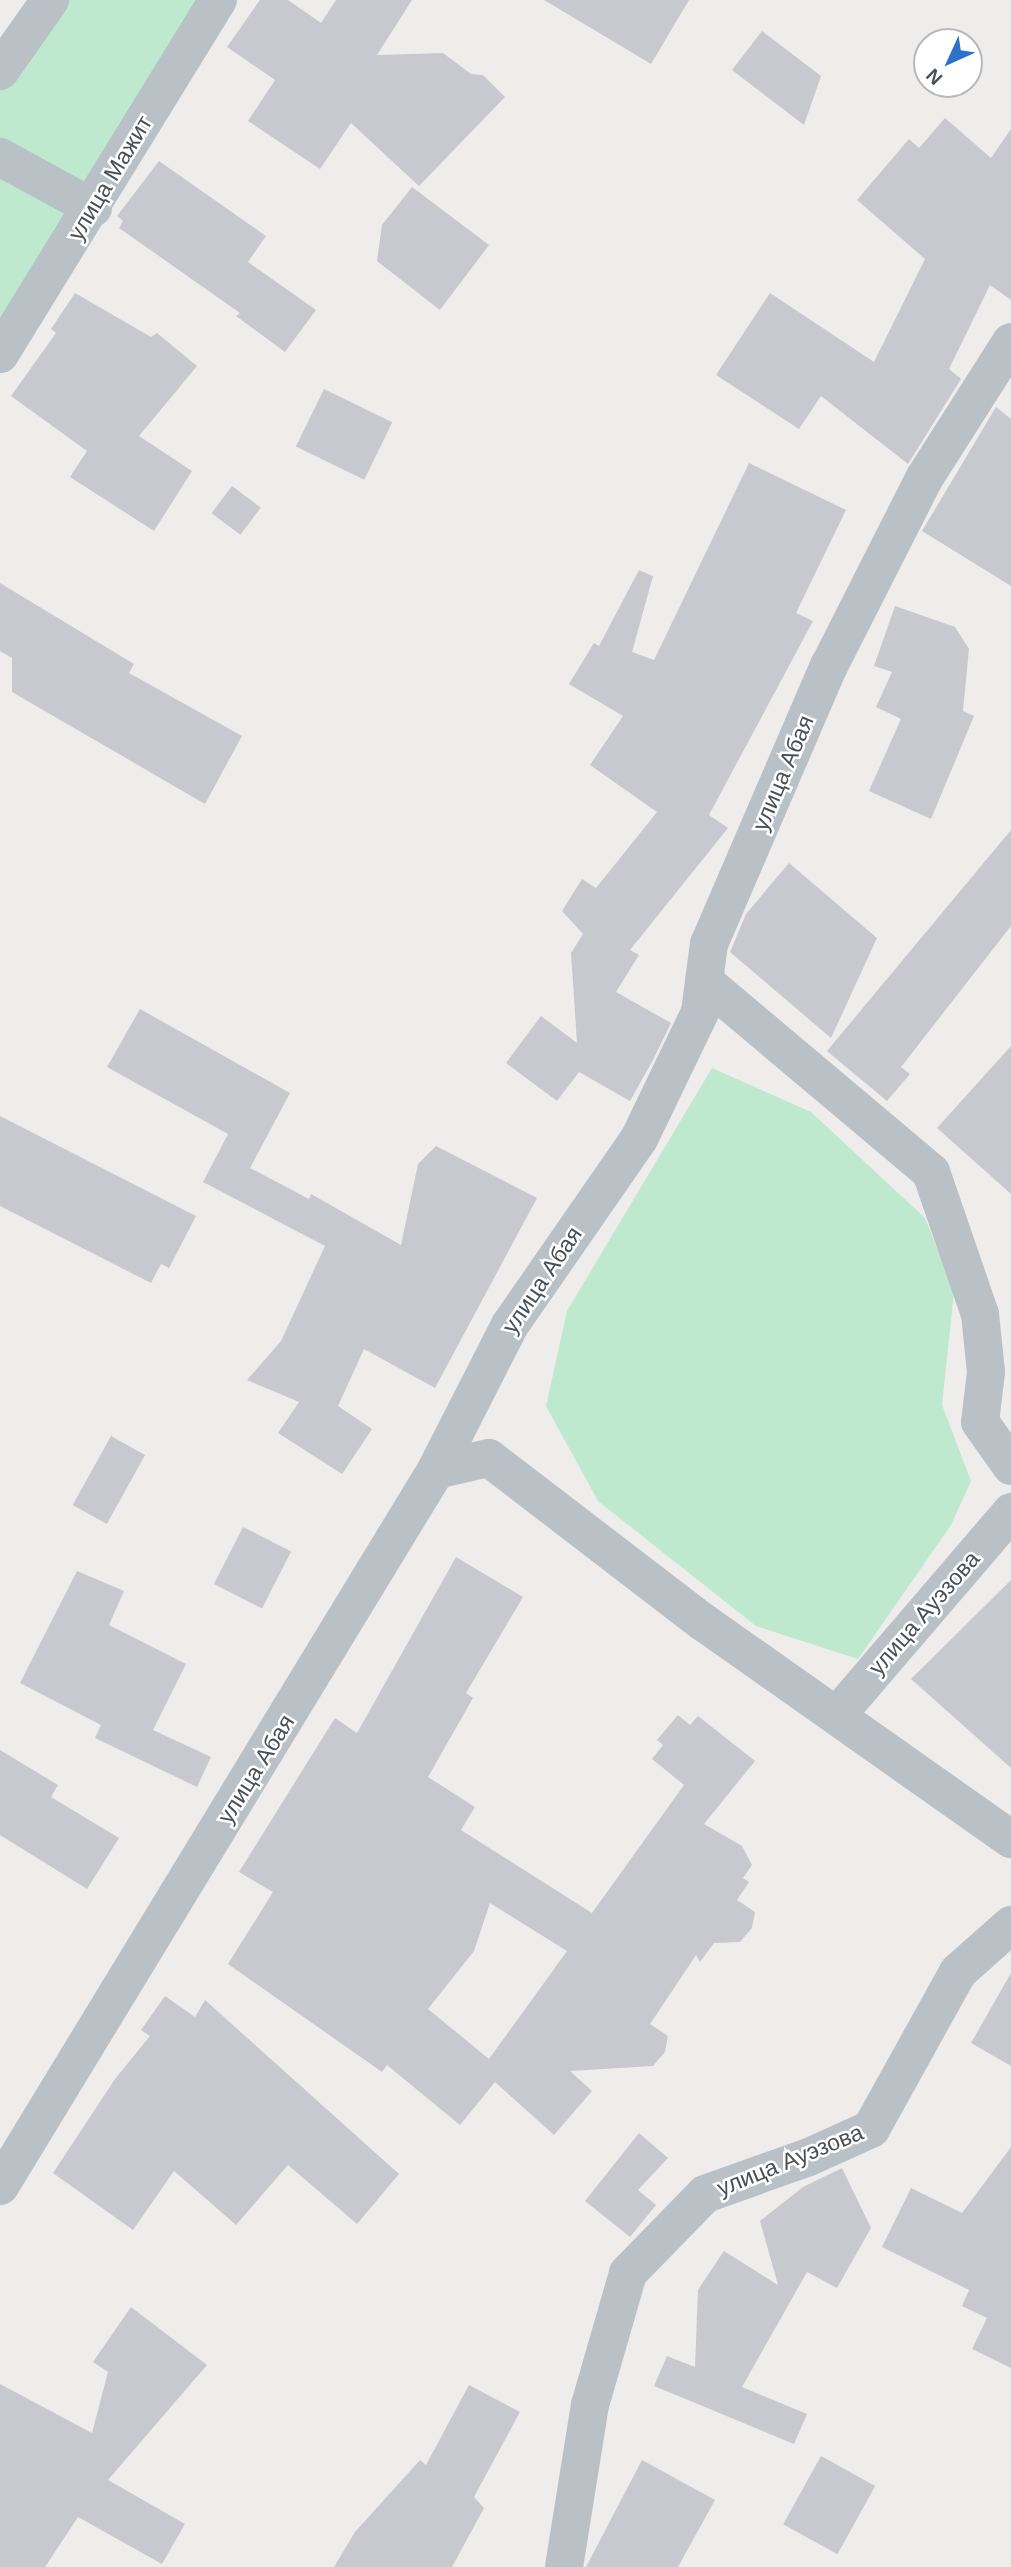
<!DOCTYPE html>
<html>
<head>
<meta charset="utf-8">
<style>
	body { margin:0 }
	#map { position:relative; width:1011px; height:2567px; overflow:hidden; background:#efecec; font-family:Arial,sans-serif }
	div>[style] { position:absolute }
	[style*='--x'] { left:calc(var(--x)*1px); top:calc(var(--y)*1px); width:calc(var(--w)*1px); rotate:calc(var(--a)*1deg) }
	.green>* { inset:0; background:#bee9ce }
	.building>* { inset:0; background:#c7c9cf; transform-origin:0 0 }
	.minor>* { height:38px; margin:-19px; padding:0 19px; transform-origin:19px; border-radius:19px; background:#b9c1c7 }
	span { translate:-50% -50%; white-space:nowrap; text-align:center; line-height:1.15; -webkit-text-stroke:5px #fff; paint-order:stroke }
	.street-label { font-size:23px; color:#475057 }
	.north { position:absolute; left:913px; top:28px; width:70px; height:70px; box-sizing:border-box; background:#fff; border:2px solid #b5b9bc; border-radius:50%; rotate:225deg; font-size:19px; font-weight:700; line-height:28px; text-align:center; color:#475057 }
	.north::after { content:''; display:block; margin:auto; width:24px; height:32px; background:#2c72c9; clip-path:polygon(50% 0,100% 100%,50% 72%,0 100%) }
</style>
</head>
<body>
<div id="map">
	<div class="green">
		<div style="clip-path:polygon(57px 0,206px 0,0 342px,0 84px)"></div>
		<div style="clip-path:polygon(712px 1068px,811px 1112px,925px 1218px,954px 1292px,942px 1405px,971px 1481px,951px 1525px,858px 1659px,756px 1626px,598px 1501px,546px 1406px,567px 1311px)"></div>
	</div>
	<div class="building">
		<div style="clip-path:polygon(260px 0,288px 0,321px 23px,336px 0,412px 0,377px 55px,443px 53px,471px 74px,483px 75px,505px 97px,419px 186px,351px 123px,320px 169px,248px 121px,275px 80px,227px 47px)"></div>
		<div style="clip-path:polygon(544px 0,689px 0,651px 64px)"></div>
		<div style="clip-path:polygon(762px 31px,821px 76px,804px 125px,732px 70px)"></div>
		<div style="clip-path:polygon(945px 118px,991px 158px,1011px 129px,1011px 300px,990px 285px,949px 369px,961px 379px,908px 464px,821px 396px,799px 429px,716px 375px,770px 293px,874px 362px,925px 259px,857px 200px,909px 139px,919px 148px)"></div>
		<div style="clip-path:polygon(159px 161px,266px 236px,248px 262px,316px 310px,285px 352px,236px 316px,240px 313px,119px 228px,123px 221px,117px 216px)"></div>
		<div style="clip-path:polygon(412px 187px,489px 245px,440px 310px,377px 261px,382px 225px)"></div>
		<div style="clip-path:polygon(75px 293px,151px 337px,157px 333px,197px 366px,139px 436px,192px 471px,154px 531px,70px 477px,87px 451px,11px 396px,56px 333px,51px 329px)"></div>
		<div style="left:324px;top:389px;width:76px;height:64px;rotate:26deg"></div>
		<div style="clip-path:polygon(996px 407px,1011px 419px,1011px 586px,922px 531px)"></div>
		<div style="clip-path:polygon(749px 463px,846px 510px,796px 613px,813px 621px,709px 815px,728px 828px,630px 950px,639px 955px,616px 992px,671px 1023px,653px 1060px,630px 1101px,579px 1072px,557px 1101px,506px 1063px,541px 1016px,577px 1043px,571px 953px,583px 934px,562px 911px,582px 879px,596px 888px,657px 812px,590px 765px,623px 716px,569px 684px,594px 643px,599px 646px,639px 570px,653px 576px,632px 652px,654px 660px)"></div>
		<div style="left:232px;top:486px;width:36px;height:34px;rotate:37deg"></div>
		<div style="clip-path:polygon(0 583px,134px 664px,129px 673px,242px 736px,205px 804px,12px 692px,12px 658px,0 651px)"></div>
		<div style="clip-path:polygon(895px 606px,955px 627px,969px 649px,963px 711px,974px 716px,931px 819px,869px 791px,901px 719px,876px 707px,892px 672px,874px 666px)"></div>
		<div style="clip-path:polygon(1011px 830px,1011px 926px,901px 1067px,910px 1074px,887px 1101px,827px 1051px)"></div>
		<div style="clip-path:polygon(789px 863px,877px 938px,831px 1038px,730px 952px,746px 914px)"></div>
		<div style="clip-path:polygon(140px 1009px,290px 1093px,250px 1168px,309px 1199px,311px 1194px,401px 1245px,418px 1164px,436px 1146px,537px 1198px,435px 1388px,364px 1349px,338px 1406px,372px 1429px,342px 1474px,278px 1433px,299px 1402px,247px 1380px,281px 1341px,325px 1246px,203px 1182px,228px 1134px,107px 1067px)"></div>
		<div style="clip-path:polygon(1011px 1046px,1011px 1194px,937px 1128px)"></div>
		<div style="clip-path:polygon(0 1116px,196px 1216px,169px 1268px,161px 1264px,151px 1283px,0 1206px)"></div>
		<div style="left:111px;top:1436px;width:39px;height:79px;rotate:29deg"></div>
		<div style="left:243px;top:1527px;width:54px;height:64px;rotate:27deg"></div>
		<div style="clip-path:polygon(evenodd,456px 1557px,523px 1597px,466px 1693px,473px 1698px,428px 1777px,475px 1807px,461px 1830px,592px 1913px,684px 1785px,652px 1759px,663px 1745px,657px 1740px,678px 1715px,690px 1725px,698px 1716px,755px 1761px,704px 1824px,742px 1846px,752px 1865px,743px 1878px,749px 1882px,737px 1900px,755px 1912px,752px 1928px,740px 1942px,714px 1943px,700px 1962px,696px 1955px,650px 2024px,668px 2036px,665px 2052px,653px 2066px,570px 2071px,592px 2091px,554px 2135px,495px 2082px,460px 2125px,387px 2065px,382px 2072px,228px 1964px,273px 1892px,239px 1872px,335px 1718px,357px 1733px,456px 1557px,490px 1903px,567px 1951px,489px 2059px,428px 2009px,474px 1951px,490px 1903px)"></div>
		<div style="clip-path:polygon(77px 1571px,124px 1591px,109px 1625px,186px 1664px,153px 1730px,211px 1757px,197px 1787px,95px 1738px,101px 1725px,20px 1683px)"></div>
		<div style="clip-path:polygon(1011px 1580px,1011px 1768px,911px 1679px)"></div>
		<div style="clip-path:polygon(0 1750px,58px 1785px,51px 1797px,119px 1838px,87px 1889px,0 1835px)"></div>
		<div style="clip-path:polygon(1011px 1973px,1011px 2066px,971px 2043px)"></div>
		<div style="clip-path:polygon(165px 1996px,195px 2017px,205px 2000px,399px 2174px,357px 2224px,288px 2165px,236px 2225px,174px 2171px,133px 2230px,53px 2173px,115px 2079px,150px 2036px,141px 2030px)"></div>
		<div style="clip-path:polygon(639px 2133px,668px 2158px,638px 2190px,656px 2205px,630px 2237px,585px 2201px)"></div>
		<div style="clip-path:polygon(1011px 2147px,1011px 2368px,972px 2349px,987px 2318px,962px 2306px,969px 2290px,882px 2247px,911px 2188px,962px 2213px)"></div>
		<div style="clip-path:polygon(842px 2168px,871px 2228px,837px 2288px,807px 2272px,742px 2387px,807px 2414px,794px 2444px,654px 2386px,667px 2356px,695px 2367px,698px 2290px,724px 2251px,778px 2285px,760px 2221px,803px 2187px)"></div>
		<div style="clip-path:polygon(131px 2307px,207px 2365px,108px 2480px,185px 2524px,162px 2564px,78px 2517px,45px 2567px,0 2567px,0 2384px,92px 2433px,108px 2372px,93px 2362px)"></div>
		<div style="clip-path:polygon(469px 2385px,520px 2412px,474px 2497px,484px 2508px,452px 2567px,334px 2567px,355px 2532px,420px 2460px,426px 2465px)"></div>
		<div style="left:821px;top:2456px;width:62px;height:78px;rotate:29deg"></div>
		<div style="clip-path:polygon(642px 2460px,715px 2500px,678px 2567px,586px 2567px)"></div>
	</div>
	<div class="minor">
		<div style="--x:0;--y:71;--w:87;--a:-54.8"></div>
		<div style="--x:0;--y:157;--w:106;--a:28.7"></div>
		<div style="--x:0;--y:354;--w:416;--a:-58.4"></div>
		<div style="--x:704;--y:981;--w:297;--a:40.1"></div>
		<div style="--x:931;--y:1172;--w:150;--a:71"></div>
		<div style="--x:980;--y:1314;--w:58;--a:84.1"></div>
		<div style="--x:986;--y:1372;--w:50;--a:96.8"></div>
		<div style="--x:980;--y:1422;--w:54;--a:54.8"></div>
		<div style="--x:436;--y:1470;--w:54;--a:-12.8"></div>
		<div style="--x:489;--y:1458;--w:270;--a:37.5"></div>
		<div style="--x:703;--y:1622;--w:377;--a:35.2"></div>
		<div style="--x:838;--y:1714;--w:266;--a:-49.4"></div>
		<div style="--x:0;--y:2186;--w:838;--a:-58.66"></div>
		<div style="--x:436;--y:1470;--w:163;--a:-63"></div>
		<div style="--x:510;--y:1325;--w:226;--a:-55.3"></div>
		<div style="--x:639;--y:1139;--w:141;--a:-64.3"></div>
		<div style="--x:700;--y:1012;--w:69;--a:-82.5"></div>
		<div style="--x:709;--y:944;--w:303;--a:-66.7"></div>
		<div style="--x:829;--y:666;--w:212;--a:-63.1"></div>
		<div style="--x:925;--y:477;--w:160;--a:-57.5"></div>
		<div style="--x:564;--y:2567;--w:164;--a:-80.9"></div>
		<div style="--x:590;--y:2405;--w:137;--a:-73.9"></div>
		<div style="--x:628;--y:2273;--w:110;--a:-45.7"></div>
		<div style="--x:705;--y:2194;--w:110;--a:-19.6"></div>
		<div style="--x:809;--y:2157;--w:68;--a:-24.3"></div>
		<div style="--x:871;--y:2129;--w:179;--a:-61"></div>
		<div style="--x:958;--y:1972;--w:71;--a:-41.6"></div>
	</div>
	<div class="street-label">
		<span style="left:110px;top:178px;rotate:-59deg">улица Мажит</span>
		<span style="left:783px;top:773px;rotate:-67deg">улица Абая</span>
		<span style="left:542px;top:1280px;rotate:-56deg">улица Абая</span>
		<span style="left:924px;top:1613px;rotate:-49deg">улица Ауэзова</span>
		<span style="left:256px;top:1769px;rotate:-58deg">улица Абая</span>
		<span style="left:790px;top:2160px;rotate:-22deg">улица Ауэзова</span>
	</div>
	<div class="north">N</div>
</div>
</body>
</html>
